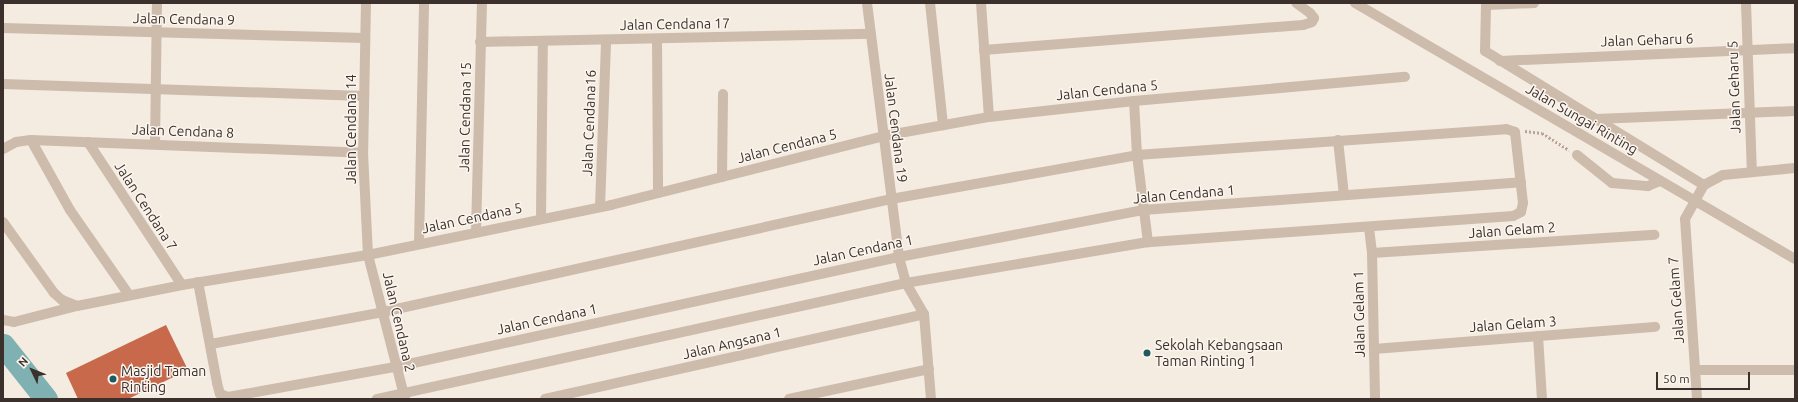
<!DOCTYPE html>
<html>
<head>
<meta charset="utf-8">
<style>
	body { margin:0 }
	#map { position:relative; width:1798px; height:402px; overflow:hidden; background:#f4ebe1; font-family:Ubuntu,sans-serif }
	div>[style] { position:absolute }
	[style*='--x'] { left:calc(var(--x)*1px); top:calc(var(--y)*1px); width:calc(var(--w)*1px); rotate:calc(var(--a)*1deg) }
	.river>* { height:23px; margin:-11.5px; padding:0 11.5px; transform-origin:11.5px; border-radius:11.5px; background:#7fb0b2 }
	.building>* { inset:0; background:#c8694b }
	.path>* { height:2.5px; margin-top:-1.25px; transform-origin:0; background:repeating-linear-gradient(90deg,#b9a596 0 2px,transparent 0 4px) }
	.minor>* { height:10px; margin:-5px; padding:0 5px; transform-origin:5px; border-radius:5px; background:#cdbbac }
	.dots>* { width:11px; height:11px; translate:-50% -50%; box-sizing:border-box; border:2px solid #fbf5ee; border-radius:50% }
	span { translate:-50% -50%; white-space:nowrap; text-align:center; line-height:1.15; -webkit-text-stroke:3px #fbf5ee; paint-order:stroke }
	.street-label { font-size:14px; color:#3b302b }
	.poi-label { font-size:14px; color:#3b302b }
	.left { translate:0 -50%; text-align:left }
	.frame { position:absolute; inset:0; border:4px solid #3b302b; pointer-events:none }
	.north { position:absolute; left:12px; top:350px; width:40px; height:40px; -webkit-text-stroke:3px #fbf5ee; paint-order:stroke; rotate:313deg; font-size:11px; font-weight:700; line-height:16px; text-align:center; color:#3b302b }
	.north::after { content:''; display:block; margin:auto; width:14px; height:18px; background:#3b302b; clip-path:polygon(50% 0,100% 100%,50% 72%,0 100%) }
	.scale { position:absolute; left:1656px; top:372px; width:94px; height:18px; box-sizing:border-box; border:2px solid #3b302b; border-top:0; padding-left:5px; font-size:12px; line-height:14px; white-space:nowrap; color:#3b302b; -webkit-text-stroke:3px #fbf5ee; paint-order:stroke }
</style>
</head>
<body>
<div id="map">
	<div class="river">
		<div style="--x:3;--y:345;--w:69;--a:51.5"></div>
	</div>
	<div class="building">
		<div style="clip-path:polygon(166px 325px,188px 370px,128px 399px,78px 399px,66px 373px)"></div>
	</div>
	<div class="path">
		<div style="--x:1525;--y:131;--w:17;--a:7"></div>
		<div style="--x:1542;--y:133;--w:32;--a:32"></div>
	</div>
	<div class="minor">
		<div style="--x:366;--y:3;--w:150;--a:91.1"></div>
		<div style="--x:363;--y:153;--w:102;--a:87.2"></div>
		<div style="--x:368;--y:255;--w:149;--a:75.6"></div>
		<div style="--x:867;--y:3;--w:256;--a:82.8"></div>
		<div style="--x:899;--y:257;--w:27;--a:75"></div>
		<div style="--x:906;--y:283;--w:36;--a:60"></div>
		<div style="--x:924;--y:314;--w:85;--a:85.3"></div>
		<div style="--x:930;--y:3;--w:123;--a:83.9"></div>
		<div style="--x:981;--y:3;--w:114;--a:86"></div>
		<div style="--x:1355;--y:3;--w:509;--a:30.19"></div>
		<div style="--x:1534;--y:3;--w:48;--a:177.6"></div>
		<div style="--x:1486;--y:5;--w:46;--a:91.2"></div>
		<div style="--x:1485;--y:51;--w:257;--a:31.5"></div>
		<div style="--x:1746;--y:3;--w:168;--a:88"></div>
		<div style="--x:3;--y:28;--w:362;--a:1.6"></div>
		<div style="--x:657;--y:39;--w:154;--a:89.6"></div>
		<div style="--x:480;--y:42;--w:391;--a:-1.2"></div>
		<div style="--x:984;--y:50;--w:320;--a:-4.5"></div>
		<div style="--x:1303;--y:25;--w:9;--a:-18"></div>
		<div style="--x:1312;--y:22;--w:4;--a:-63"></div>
		<div style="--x:1314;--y:18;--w:6;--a:-129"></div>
		<div style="--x:1310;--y:13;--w:17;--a:-144"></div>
		<div style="--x:1500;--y:61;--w:295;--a:-2.5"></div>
		<div style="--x:3;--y:84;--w:361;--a:1.9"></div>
		<div style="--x:1134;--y:101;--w:54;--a:86.8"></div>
		<div style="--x:1137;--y:155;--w:88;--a:82.8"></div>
		<div style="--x:1596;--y:119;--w:199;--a:-2.3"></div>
		<div style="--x:31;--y:140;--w:80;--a:60.9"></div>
		<div style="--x:70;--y:210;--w:103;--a:55.2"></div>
		<div style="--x:1338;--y:140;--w:55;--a:83.8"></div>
		<div style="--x:88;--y:142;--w:171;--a:56.7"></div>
		<div style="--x:155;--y:144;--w:141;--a:-89.2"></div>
		<div style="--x:3;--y:149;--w:15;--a:-28"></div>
		<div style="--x:16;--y:142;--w:15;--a:-8"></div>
		<div style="--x:31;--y:140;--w:332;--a:2.2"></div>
		<div style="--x:1577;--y:155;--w:45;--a:38.7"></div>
		<div style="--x:1612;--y:183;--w:36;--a:5"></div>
		<div style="--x:1648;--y:186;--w:13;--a:-23"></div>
		<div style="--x:722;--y:177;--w:83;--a:-89.3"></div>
		<div style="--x:600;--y:207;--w:167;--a:-87.9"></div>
		<div style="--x:541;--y:218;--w:177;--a:-89.4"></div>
		<div style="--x:3;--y:222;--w:87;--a:54.3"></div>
		<div style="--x:54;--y:293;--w:11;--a:41"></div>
		<div style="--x:62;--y:300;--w:16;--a:22"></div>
		<div style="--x:1369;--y:228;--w:25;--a:83"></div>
		<div style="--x:1372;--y:253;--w:146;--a:88.8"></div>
		<div style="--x:476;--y:231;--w:228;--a:-88.5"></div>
		<div style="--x:419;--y:244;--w:241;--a:-88.8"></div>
		<div style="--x:1372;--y:253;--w:283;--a:-3.7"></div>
		<div style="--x:198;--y:282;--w:103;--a:79.3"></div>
		<div style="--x:217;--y:383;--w:11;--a:75"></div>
		<div style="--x:220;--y:394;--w:9;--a:21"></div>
		<div style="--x:228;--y:397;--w:170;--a:-10.2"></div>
		<div style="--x:395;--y:367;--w:516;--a:-12.31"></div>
		<div style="--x:899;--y:257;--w:248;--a:-10.9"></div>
		<div style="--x:1143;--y:210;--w:379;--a:-4.2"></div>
		<div style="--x:3;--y:320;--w:11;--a:10"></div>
		<div style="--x:14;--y:322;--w:65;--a:-14.3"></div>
		<div style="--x:77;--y:306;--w:107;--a:-11.3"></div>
		<div style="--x:182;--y:285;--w:188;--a:-9.2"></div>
		<div style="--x:368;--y:255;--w:248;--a:-11.6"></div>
		<div style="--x:611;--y:205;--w:281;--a:-14.2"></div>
		<div style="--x:883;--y:136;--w:108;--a:-10.2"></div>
		<div style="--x:989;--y:117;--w:146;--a:-6.3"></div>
		<div style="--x:1134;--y:101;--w:272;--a:-5.1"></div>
		<div style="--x:1538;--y:336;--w:63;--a:86.4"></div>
		<div style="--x:211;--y:344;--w:175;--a:-10.5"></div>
		<div style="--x:383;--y:312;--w:520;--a:-12.54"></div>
		<div style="--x:891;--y:199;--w:250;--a:-10.1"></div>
		<div style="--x:1137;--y:155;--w:370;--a:-4"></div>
		<div style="--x:1506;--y:129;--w:9;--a:18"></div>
		<div style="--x:1515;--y:132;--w:71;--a:83.6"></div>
		<div style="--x:1523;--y:203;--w:9;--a:103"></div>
		<div style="--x:1521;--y:212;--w:9;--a:153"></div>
		<div style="--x:1513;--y:216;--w:366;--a:175.9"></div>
		<div style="--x:1148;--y:242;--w:245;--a:170.4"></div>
		<div style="--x:906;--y:283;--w:542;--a:167.63"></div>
		<div style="--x:1374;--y:349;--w:282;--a:-4.5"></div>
		<div style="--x:1695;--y:370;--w:100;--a:0"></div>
		<div style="--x:545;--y:399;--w:388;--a:-12.6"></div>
		<div style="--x:789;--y:399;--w:143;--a:-12.1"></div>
		<div style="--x:1697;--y:399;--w:180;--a:-93.8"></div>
		<div style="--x:1685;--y:219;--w:39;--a:-61"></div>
		<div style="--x:1704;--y:185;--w:21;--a:-28"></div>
		<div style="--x:1723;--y:175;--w:72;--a:-5.6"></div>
	</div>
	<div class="dots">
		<div style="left:1147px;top:353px;background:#1f5a5e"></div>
		<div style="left:113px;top:379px;background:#1f5a5e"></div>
	</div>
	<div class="street-label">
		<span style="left:184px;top:19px;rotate:1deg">Jalan Cendana 9</span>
		<span style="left:675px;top:24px;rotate:-1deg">Jalan Cendana 17</span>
		<span style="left:1647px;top:40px;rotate:-2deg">Jalan Geharu 6</span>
		<span style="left:1734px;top:87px;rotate:-92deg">Jalan Geharu 5</span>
		<span style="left:1107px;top:90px;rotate:-6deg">Jalan Cendana 5</span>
		<span style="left:465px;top:117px;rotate:-89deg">Jalan Cendana 15</span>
		<span style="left:1582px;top:119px;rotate:30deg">Jalan Sungai Rinting</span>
		<span style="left:589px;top:123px;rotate:-88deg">Jalan Cendana16</span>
		<span style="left:896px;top:128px;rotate:83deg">Jalan Cendana 19</span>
		<span style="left:351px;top:129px;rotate:-90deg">Jalan Cendana 14</span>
		<span style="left:183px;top:131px;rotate:2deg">Jalan Cendana 8</span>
		<span style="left:787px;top:146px;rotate:-14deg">Jalan Cendana 5</span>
		<span style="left:1184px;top:194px;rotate:-5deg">Jalan Cendana 1</span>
		<span style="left:146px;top:206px;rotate:57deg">Jalan Cendana 7</span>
		<span style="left:472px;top:218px;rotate:-12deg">Jalan Cendana 5</span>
		<span style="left:1512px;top:230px;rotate:-4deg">Jalan Gelam 2</span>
		<span style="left:863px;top:250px;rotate:-12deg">Jalan Cendana 1</span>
		<span style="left:1676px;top:300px;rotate:-94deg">Jalan Gelam 7</span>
		<span style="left:1359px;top:314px;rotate:-91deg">Jalan Gelam 1</span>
		<span style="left:547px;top:319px;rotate:-12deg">Jalan Cendana 1</span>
		<span style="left:399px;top:322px;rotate:77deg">Jalan Cendana 2</span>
		<span style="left:1513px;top:324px;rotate:-4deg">Jalan Gelam 3</span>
		<span style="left:732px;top:343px;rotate:-13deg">Jalan Angsana 1</span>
	</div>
	<div class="poi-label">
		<span class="left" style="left:1155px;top:353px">Sekolah Kebangsaan<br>Taman Rinting 1</span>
		<span class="left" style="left:121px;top:379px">Masjid Taman<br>Rinting</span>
	</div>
	<div class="frame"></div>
	<div class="north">N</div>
	<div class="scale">50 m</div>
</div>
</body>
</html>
